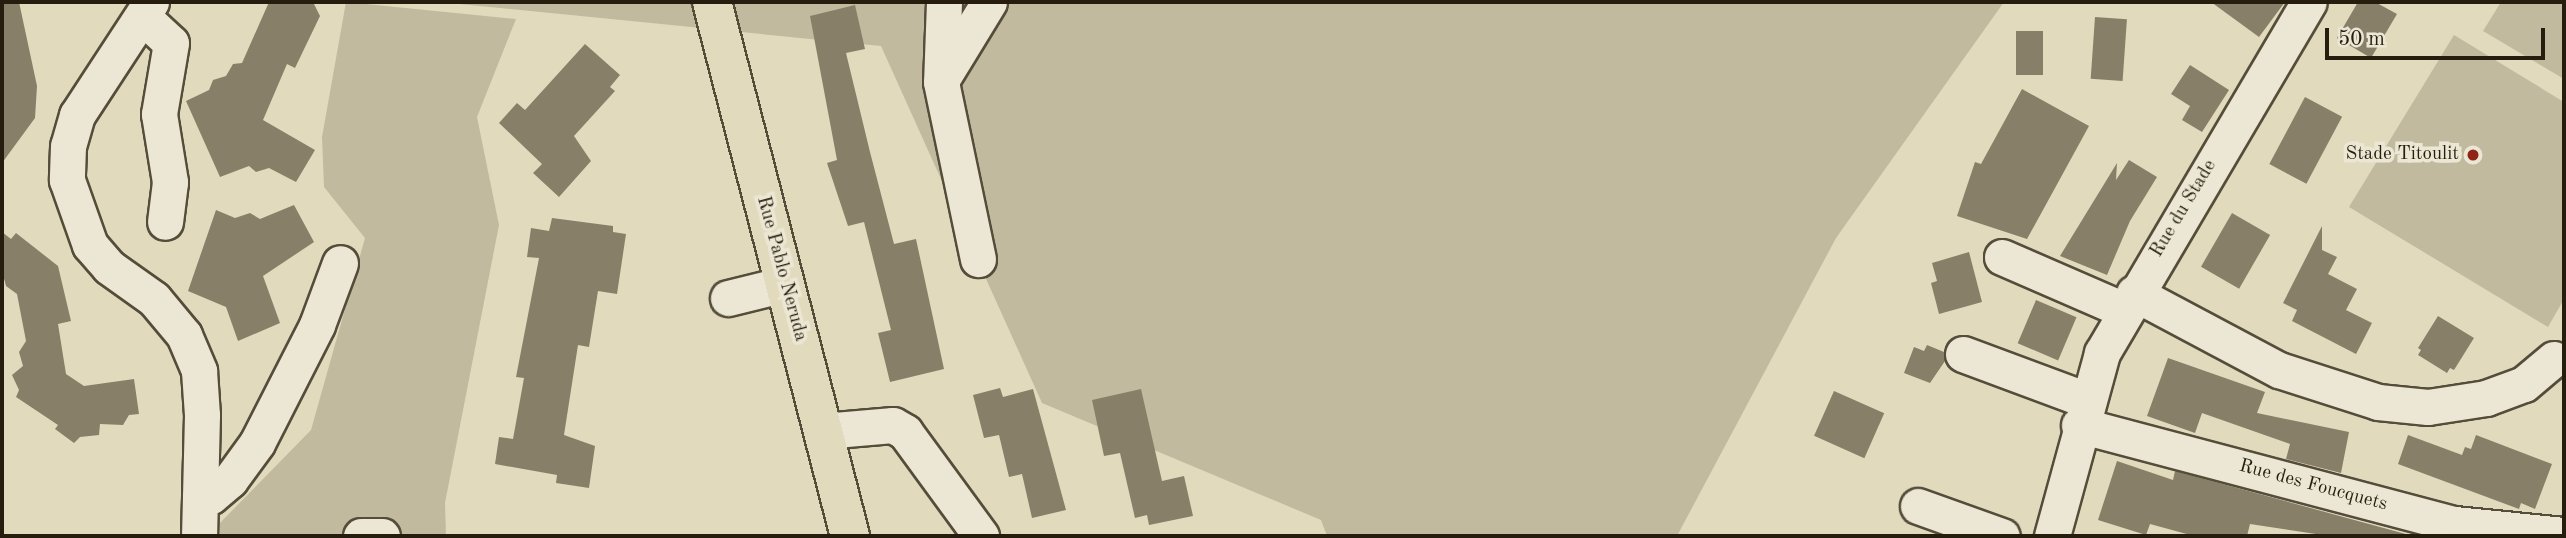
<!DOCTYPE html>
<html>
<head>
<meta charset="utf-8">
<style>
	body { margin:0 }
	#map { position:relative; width:2566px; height:538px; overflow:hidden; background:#e2dabd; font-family:"Old Standard TT",serif }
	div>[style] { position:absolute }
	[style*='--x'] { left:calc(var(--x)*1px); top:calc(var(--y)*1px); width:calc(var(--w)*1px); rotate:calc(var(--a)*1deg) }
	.green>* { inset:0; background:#c2ba9f }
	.building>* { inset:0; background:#887f69; transform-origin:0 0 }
	.roads { filter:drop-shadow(2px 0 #554c3a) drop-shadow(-2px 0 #554c3a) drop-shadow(0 2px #554c3a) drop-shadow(0 -2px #554c3a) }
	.minor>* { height:35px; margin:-17.5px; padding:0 17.5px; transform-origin:17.5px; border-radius:17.5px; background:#ece7d4 }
	.major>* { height:38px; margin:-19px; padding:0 19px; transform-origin:19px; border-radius:19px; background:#e2dabd }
	.dots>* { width:19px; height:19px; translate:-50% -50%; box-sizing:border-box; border:4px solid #ece7d4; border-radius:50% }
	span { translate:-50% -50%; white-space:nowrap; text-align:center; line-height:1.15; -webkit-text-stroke:7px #ece7d4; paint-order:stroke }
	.poi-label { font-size:19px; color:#261d0f }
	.right { translate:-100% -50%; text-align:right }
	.street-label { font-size:19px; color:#261d0f }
	.frame { position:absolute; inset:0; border:4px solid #261d0f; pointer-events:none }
	.scale { position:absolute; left:2325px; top:28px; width:220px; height:32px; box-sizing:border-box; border:4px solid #261d0f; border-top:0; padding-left:9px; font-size:21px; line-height:24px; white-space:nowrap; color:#261d0f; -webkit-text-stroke:5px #ece7d4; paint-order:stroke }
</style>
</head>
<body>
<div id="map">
	<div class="green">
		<div style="clip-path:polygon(346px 2px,516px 19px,477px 117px,499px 225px,445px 503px,446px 536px,217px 536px,218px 525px,311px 430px,365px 238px,324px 187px,322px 137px)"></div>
		<div style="clip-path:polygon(439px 2px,2004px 2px,1836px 238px,1677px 536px,1327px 536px,1321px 520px,1042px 403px,881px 46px)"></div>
		<div style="clip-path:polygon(2501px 2px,2564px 2px,2564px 79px,2483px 31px)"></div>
		<div style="clip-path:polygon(2454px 35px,2564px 102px,2564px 299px,2548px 327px,2349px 207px)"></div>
	</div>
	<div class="building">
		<div style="clip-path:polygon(2px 2px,19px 2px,37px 86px,35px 118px,2px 163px)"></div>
		<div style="clip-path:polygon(269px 2px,313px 2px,320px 16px,295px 68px,287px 64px,263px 120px,315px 150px,296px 182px,269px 168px,256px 172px,249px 166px,220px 177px,186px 101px,209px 90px,213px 80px,226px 76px,233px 64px,242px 63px)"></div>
		<div style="clip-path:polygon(2211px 2px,2285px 2px,2259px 37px)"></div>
		<div style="clip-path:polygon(2358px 2px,2375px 2px,2397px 14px,2371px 58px,2337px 38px)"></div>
		<div style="clip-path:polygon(855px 5px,865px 49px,846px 53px,870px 152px,894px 244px,916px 239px,944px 369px,890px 382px,878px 333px,891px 330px,864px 222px,848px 226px,827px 163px,837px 160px,810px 16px)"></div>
		<div style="left:2095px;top:17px;width:32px;height:62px;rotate:4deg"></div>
		<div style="left:2043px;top:31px;width:44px;height:27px;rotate:90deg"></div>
		<div style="clip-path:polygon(585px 44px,620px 75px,610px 87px,615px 91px,574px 136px,591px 161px,559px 197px,533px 173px,542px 164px,499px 123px,517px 103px,525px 110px)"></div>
		<div style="clip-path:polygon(2190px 65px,2229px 90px,2202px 132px,2182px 120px,2190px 106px,2171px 94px)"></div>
		<div style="clip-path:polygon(2022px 89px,2089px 126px,2027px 239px,1957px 216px,1975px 162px,1981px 164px)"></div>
		<div style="left:2305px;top:97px;width:42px;height:76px;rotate:28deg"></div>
		<div style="clip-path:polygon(2129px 160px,2157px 177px,2130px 221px,2107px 275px,2060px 256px,2117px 163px,2116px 180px)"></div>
		<div style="clip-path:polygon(294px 205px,314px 242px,263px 276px,280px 323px,238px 341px,226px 307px,188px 291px,216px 210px,235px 218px,250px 213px,260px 219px)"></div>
		<div style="left:2232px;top:213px;width:44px;height:62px;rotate:30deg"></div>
		<div style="clip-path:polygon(552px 218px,613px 226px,613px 232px,626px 234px,617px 294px,598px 291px,589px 347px,578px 345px,564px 435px,595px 446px,589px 488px,556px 483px,557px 475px,495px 464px,499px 437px,513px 439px,524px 378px,516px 377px,539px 258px,527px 257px,531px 228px,549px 231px)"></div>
		<div style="clip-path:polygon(2322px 226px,2322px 250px,2337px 257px,2328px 274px,2357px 289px,2346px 310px,2372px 323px,2356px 354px,2292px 321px,2297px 310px,2283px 303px)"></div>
		<div style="clip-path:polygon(2px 232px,11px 239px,16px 233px,58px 266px,71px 321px,58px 324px,66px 374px,84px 386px,134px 379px,139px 414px,129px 415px,123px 425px,100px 424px,99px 435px,80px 437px,74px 443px,55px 429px,58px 425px,16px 397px,19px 390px,12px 375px,23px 366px,19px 352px,26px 341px,17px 294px,6px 286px,2px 271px)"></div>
		<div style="clip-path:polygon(1969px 252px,1982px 302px,1939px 314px,1931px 283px,1937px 281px,1932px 263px)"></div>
		<div style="left:2036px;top:300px;width:44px;height:47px;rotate:23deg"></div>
		<div style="clip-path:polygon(2438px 316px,2474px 338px,2454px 370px,2450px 368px,2447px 373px,2418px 355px,2421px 350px,2418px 348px)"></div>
		<div style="clip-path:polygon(1927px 345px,1944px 352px,1945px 361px,1930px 383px,1904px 373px,1914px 347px,1924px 351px)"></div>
		<div style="clip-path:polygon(2168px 358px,2265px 392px,2257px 413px,2349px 432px,2341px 473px,2286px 459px,2290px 444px,2202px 413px,2195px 433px,2147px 416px)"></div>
		<div style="clip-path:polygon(1000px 388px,1003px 397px,1033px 389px,1066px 510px,1032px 518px,1022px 474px,1009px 477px,999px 435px,984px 438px,973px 395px)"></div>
		<div style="clip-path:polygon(1141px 389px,1162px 481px,1184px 476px,1193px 516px,1149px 525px,1147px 515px,1135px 518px,1120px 453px,1104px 456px,1092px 400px)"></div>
		<div style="left:1834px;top:391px;width:55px;height:49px;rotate:24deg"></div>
		<div style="clip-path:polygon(2408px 435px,2462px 455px,2465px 447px,2471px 449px,2476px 435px,2552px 464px,2535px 509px,2521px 503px,2519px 509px,2398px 464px)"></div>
		<div style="clip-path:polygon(2117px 461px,2173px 480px,2175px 471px,2413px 536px,2329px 536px,2250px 524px,2247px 536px,2194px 536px,2150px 524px,2146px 535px,2098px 520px)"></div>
	</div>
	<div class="roads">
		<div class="minor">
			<div style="--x:151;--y:2;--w:135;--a:123.2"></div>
			<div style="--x:77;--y:115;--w:32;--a:106"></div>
			<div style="--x:68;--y:146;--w:34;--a:92"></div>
			<div style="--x:67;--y:180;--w:69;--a:70.5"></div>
			<div style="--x:90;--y:245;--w:29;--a:49"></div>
			<div style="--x:109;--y:267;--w:55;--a:35.4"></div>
			<div style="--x:154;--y:299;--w:47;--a:50.2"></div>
			<div style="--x:184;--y:335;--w:39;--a:67"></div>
			<div style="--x:199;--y:371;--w:44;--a:86.1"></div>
			<div style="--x:202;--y:415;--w:121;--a:91.4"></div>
			<div style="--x:944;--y:2;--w:80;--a:92.1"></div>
			<div style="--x:941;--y:82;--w:181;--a:78.2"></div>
			<div style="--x:143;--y:17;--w:38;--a:43"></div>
			<div style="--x:171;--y:43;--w:72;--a:99.6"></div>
			<div style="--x:159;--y:114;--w:69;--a:80.8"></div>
			<div style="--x:170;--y:182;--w:40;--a:97.1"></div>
			<div style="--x:942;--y:79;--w:90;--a:-58.6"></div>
			<div style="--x:2002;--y:257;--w:133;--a:23.5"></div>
			<div style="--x:2134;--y:293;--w:164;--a:28"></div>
			<div style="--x:2279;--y:370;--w:104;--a:17.9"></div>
			<div style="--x:2378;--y:402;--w:50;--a:5.7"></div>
			<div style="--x:2428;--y:407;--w:59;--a:-8.8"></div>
			<div style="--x:2486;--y:398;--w:40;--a:-20.2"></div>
			<div style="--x:2524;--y:384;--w:39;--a:-40"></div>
			<div style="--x:728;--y:298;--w:59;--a:-13.8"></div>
			<div style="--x:1963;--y:354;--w:132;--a:20.4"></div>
			<div style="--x:2079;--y:425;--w:389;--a:14.8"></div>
			<div style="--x:2455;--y:524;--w:110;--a:5.8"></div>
			<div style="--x:823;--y:431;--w:70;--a:-4.9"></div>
			<div style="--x:893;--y:425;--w:14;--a:30"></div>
			<div style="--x:905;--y:432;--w:129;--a:53.8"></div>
			<div style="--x:200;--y:497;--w:11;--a:-5"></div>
			<div style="--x:211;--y:496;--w:25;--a:-40"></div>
			<div style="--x:230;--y:480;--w:46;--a:-53.9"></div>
			<div style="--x:257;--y:443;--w:132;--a:-63"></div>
			<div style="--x:317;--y:325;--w:66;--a:-69.6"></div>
			<div style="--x:1918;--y:506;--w:89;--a:19.7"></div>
			<div style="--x:361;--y:536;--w:21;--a:0"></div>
			<div style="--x:2052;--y:536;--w:190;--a:-74.7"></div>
			<div style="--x:2102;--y:353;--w:407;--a:-59.5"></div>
		</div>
		<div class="major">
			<div style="--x:712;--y:2;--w:552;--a:75.51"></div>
		</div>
	</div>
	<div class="dots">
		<div style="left:2473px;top:155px;background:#8f2418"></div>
	</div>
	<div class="poi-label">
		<span class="right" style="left:2459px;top:155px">Stade Titoulit</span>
	</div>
	<div class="street-label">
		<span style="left:2184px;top:209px;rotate:-59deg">Rue du Stade</span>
		<span style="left:781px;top:269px;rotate:75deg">Rue Pablo Neruda</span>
		<span style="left:2313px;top:486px;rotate:15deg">Rue des Foucquets</span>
	</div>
	<div class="frame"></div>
	<div class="scale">50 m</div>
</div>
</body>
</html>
